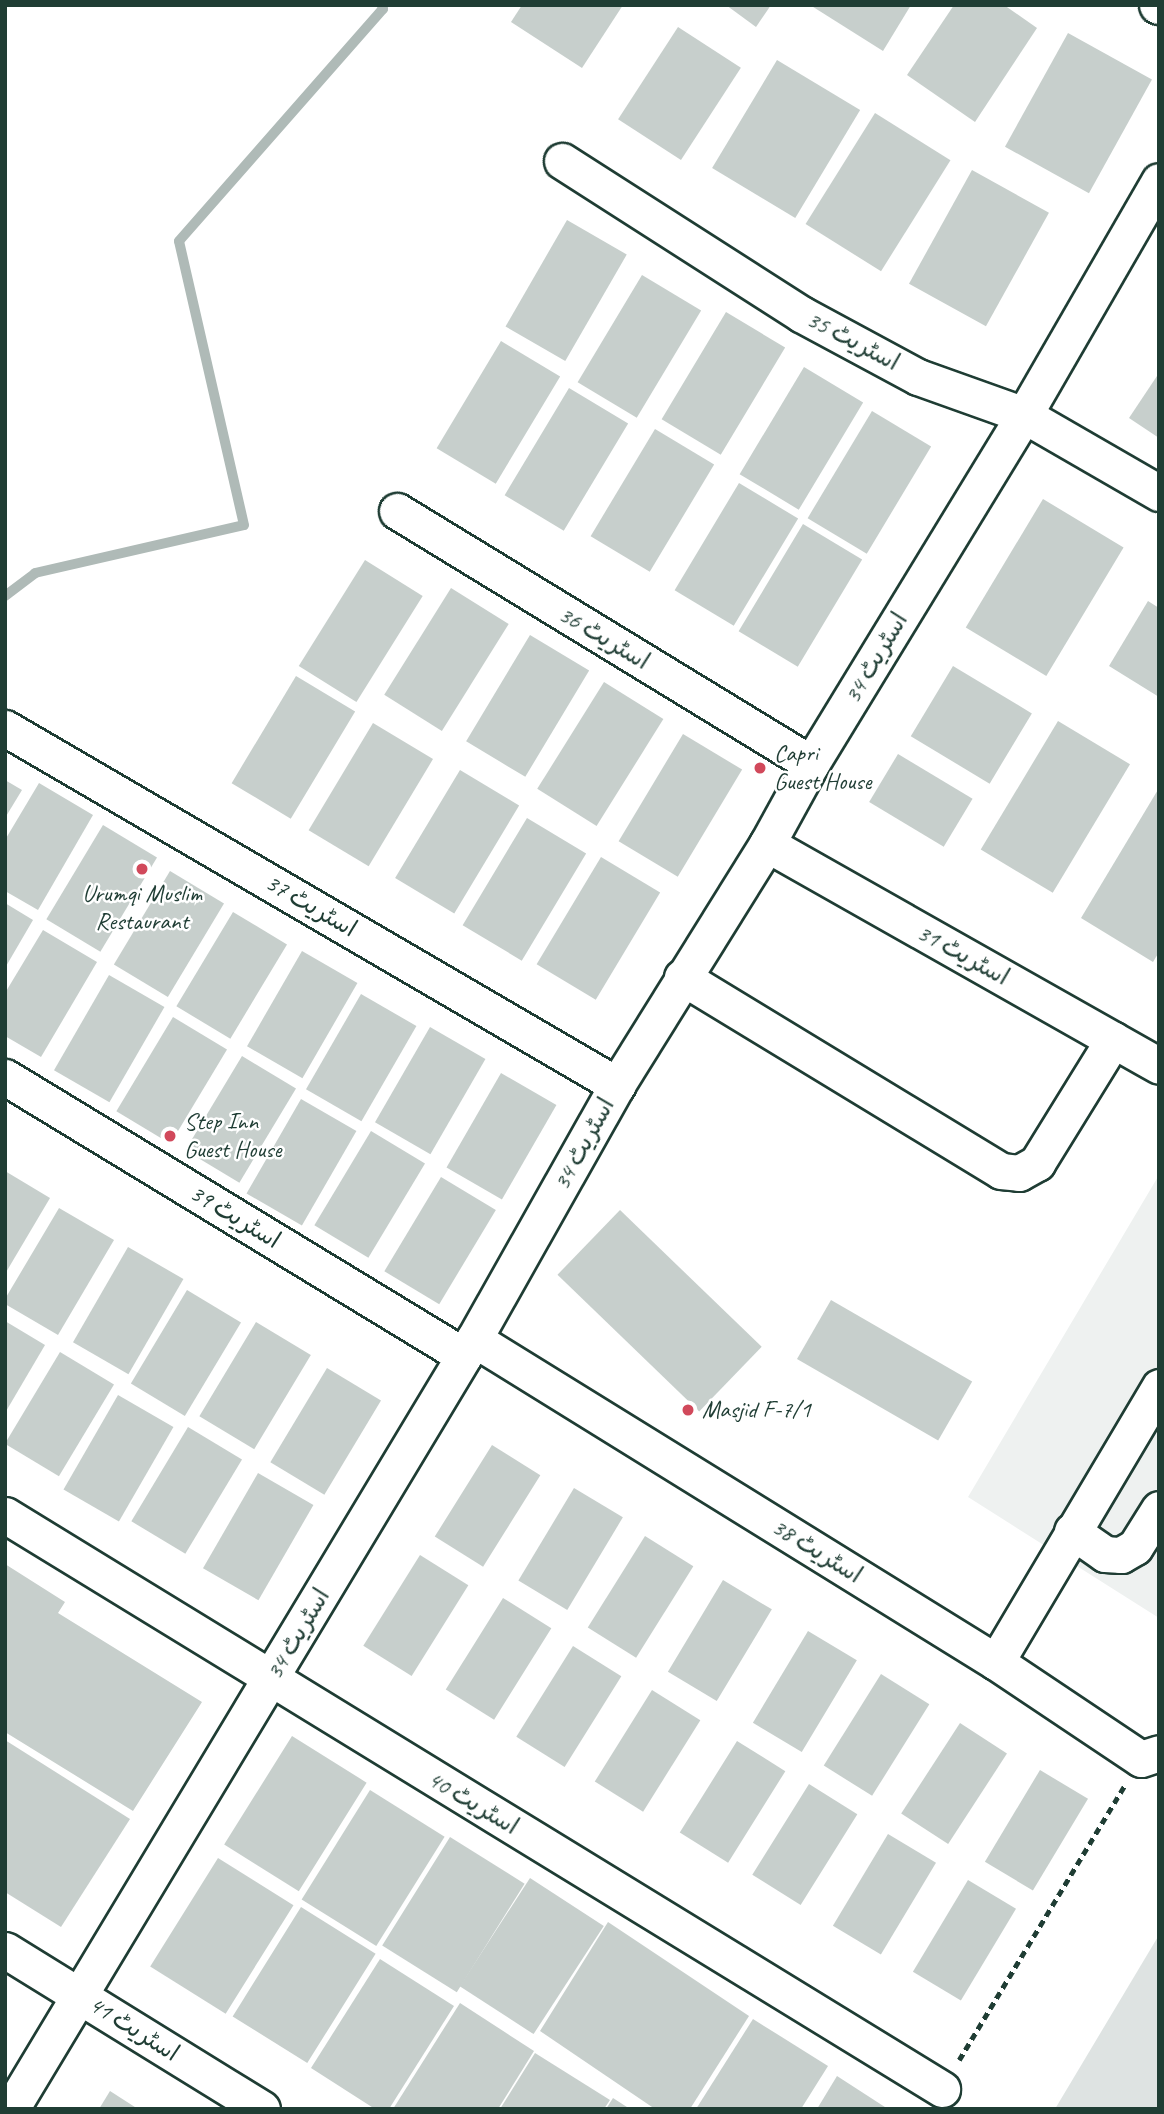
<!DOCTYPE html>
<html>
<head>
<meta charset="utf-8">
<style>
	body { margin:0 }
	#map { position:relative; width:1164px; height:2114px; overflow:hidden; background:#fff; font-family:Caveat,"Playpen Sans Arabic",sans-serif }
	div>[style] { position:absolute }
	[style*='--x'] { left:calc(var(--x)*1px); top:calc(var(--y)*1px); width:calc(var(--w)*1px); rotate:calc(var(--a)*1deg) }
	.built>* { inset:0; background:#eef1f0 }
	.green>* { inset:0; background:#dee3e2 }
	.stream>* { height:10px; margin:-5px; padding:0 5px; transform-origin:5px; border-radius:5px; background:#afbab7 }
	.building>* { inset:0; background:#c7cfcc; transform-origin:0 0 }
	.path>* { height:4.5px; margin-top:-2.25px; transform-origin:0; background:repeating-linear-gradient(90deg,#1f3d34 0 7px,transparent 0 12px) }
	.roads { filter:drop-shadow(2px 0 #1f3d34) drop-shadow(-2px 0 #1f3d34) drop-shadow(0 2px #1f3d34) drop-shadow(0 -2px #1f3d34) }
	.minor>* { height:35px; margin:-17.5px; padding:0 17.5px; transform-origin:17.5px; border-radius:17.5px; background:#fff }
	.dots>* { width:19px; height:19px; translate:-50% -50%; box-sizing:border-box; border:4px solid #fff; border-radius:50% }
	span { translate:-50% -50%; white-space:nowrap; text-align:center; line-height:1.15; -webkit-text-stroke:5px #fff; paint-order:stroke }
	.street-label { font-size:24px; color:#1f3d34 }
	.poi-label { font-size:24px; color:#1f3d34 }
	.left { translate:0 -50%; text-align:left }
	.frame { position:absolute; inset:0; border:7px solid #1f3d34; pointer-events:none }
</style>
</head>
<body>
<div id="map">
	<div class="built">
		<div style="clip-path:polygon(1159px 1175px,1159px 1618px,968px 1497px)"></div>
	</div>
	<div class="green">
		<div style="clip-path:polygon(1159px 1935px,1159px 2109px,1055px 2109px)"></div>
	</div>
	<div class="stream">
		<div style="--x:5;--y:596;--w:38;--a:-37"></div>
		<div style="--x:35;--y:573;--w:214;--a:-12.9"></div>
		<div style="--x:244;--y:525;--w:291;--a:-102.9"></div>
		<div style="--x:179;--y:241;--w:309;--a:-48.7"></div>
		<div style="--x:383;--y:9;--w:4;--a:-104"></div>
	</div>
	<div class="building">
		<div style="clip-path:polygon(522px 5px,623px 5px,582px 68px,511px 22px)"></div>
		<div style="clip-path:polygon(726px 5px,771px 5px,756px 27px)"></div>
		<div style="clip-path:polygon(810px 5px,911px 5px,883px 51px)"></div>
		<div style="clip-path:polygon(954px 5px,1004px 5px,1037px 28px,975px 122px,907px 75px)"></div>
		<div style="left:678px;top:27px;width:75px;height:110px;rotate:33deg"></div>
		<div style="left:1068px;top:33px;width:96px;height:130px;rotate:29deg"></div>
		<div style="left:777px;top:60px;width:97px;height:126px;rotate:31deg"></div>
		<div style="left:875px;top:113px;width:89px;height:131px;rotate:32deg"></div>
		<div style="left:972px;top:170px;width:88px;height:130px;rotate:29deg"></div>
		<div style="left:567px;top:220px;width:69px;height:123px;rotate:30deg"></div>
		<div style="left:642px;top:275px;width:69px;height:125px;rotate:31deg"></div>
		<div style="left:726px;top:312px;width:69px;height:125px;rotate:31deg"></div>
		<div style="left:501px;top:341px;width:69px;height:125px;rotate:31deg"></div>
		<div style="left:804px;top:367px;width:69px;height:125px;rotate:31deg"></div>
		<div style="clip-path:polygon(1159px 373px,1159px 438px,1129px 418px)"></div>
		<div style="left:569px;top:388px;width:69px;height:125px;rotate:31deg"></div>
		<div style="left:872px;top:411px;width:69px;height:125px;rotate:31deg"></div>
		<div style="left:655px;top:429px;width:69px;height:125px;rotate:31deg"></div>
		<div style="left:739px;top:483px;width:69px;height:125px;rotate:31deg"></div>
		<div style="left:1043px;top:499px;width:94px;height:150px;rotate:31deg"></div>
		<div style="left:803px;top:524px;width:69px;height:125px;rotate:31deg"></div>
		<div style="left:365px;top:560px;width:68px;height:125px;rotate:32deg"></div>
		<div style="left:451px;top:588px;width:68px;height:126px;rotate:32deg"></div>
		<div style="clip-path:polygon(1148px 601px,1159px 608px,1159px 697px,1109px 666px)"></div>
		<div style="left:530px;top:635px;width:69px;height:124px;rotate:31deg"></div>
		<div style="left:953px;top:666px;width:92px;height:82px;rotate:31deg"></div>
		<div style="left:296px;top:676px;width:69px;height:125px;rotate:31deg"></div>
		<div style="left:604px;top:682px;width:70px;height:126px;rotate:32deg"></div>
		<div style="left:1058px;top:721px;width:84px;height:150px;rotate:31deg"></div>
		<div style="left:373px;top:723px;width:70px;height:125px;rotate:31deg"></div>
		<div style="left:683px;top:734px;width:69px;height:125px;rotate:31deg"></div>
		<div style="left:898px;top:754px;width:87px;height:56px;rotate:31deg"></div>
		<div style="left:460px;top:770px;width:69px;height:126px;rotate:31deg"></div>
		<div style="clip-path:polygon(5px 780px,22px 790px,5px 818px)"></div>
		<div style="clip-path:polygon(39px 783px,93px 815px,38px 910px,5px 891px,5px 840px)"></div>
		<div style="clip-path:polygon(1159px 788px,1159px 952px,1153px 962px,1081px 918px)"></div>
		<div style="left:527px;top:818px;width:69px;height:125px;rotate:31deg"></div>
		<div style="left:103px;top:825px;width:63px;height:110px;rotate:31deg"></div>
		<div style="left:601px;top:857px;width:69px;height:125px;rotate:31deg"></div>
		<div style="left:170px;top:871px;width:63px;height:109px;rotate:31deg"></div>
		<div style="clip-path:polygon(5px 903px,33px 920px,5px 968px)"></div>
		<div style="left:233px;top:912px;width:63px;height:110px;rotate:31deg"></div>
		<div style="clip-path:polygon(43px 930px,97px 962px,41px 1057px,5px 1036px,5px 993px)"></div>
		<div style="left:302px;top:951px;width:64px;height:110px;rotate:30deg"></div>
		<div style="left:109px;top:975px;width:64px;height:110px;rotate:30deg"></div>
		<div style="left:361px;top:994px;width:64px;height:110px;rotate:30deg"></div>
		<div style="left:173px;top:1017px;width:63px;height:110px;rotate:31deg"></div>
		<div style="left:430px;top:1027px;width:64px;height:110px;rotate:30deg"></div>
		<div style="left:242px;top:1056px;width:63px;height:110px;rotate:31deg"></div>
		<div style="left:501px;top:1073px;width:64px;height:109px;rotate:30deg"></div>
		<div style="left:301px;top:1099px;width:64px;height:109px;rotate:30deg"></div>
		<div style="left:371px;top:1131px;width:63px;height:110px;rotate:31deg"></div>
		<div style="clip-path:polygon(5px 1171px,50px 1198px,5px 1274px)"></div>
		<div style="left:441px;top:1177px;width:64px;height:110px;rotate:31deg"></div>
		<div style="clip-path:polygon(59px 1208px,114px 1240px,58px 1335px,5px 1304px,5px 1299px)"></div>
		<div style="left:620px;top:1210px;width:197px;height:90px;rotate:44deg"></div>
		<div style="left:128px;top:1247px;width:64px;height:110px;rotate:30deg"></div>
		<div style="left:187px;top:1290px;width:63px;height:109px;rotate:31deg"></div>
		<div style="left:831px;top:1300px;width:163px;height:68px;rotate:30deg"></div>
		<div style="clip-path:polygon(5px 1321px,45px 1345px,5px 1413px)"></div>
		<div style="left:256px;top:1322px;width:64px;height:110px;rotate:31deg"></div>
		<div style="left:60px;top:1352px;width:63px;height:107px;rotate:31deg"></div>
		<div style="left:327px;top:1368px;width:63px;height:110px;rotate:31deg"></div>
		<div style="left:118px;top:1395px;width:64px;height:109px;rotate:30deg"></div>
		<div style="left:188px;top:1427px;width:63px;height:110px;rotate:31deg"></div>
		<div style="left:492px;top:1445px;width:57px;height:108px;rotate:32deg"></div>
		<div style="left:258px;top:1473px;width:64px;height:110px;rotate:30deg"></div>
		<div style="left:574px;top:1488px;width:57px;height:108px;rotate:31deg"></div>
		<div style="left:645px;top:1536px;width:57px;height:108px;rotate:32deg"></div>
		<div style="left:420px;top:1555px;width:57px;height:107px;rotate:32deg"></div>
		<div style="clip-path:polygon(5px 1564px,65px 1602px,58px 1613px,202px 1702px,133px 1811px,5px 1732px)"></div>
		<div style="left:723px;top:1580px;width:57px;height:107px;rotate:31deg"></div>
		<div style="left:503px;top:1598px;width:57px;height:108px;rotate:32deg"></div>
		<div style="left:808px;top:1631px;width:57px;height:107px;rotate:31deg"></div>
		<div style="left:573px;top:1646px;width:57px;height:107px;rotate:32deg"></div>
		<div style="left:881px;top:1674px;width:57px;height:108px;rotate:32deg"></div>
		<div style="left:652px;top:1690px;width:57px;height:108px;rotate:32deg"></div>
		<div style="left:960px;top:1723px;width:56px;height:108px;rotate:33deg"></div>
		<div style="left:292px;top:1736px;width:88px;height:128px;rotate:32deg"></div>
		<div style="clip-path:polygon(5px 1740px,130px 1819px,61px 1927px,5px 1892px)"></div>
		<div style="left:737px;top:1741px;width:57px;height:108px;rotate:32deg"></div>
		<div style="left:1040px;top:1770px;width:56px;height:107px;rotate:31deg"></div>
		<div style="left:809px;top:1784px;width:57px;height:107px;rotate:32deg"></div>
		<div style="left:370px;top:1790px;width:88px;height:129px;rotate:32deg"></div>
		<div style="left:888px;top:1834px;width:56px;height:107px;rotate:31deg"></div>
		<div style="left:450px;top:1837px;width:88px;height:128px;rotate:32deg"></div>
		<div style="left:218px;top:1858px;width:89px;height:128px;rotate:32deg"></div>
		<div style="left:530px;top:1878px;width:88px;height:129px;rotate:33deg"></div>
		<div style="left:968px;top:1880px;width:56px;height:107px;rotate:31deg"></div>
		<div style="left:301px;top:1907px;width:88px;height:129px;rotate:32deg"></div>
		<div style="clip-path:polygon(608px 1922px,749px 2016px,690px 2109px,655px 2109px,540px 2031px)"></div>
		<div style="clip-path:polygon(380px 1959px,454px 2006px,389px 2109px,375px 2109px,311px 2068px)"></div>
		<div style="clip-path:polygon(460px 2003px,534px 2051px,498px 2109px,393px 2109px)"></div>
		<div style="clip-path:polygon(753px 2019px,828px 2066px,801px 2109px,696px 2109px)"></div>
		<div style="clip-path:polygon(535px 2053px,610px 2100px,604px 2109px,500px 2109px)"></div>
		<div style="clip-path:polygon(837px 2076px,888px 2109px,817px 2109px)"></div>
		<div style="clip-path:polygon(110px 2091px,138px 2109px,99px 2109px)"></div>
		<div style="clip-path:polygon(613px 2098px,630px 2109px,606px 2109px)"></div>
	</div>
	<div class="path">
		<div style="--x:959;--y:2060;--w:321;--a:-58.9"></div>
	</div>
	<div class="roads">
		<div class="minor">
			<div style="--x:1157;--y:5;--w:2;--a:27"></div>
			<div style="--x:562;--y:161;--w:284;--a:32.6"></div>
			<div style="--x:801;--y:314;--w:133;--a:28.3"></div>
			<div style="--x:918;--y:377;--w:113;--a:19.7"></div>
			<div style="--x:1024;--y:415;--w:156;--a:30"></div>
			<div style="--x:397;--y:511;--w:485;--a:31.4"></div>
			<div style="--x:5;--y:728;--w:709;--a:30.26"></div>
			<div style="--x:767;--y:844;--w:450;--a:29.5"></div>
			<div style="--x:682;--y:977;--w:373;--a:31.3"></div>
			<div style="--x:1001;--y:1171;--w:18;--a:6"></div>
			<div style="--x:1019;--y:1173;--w:21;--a:-29"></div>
			<div style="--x:1037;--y:1163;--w:145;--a:-58.3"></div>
			<div style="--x:5;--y:1077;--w:537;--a:31.29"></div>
			<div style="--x:474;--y:1339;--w:614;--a:31.75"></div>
			<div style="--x:996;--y:1662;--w:174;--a:33.8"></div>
			<div style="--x:1141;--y:1759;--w:19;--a:-18"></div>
			<div style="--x:5;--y:1515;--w:1099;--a:31.49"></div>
			<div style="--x:1072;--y:1531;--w:40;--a:34.9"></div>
			<div style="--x:1105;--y:1554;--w:16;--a:4"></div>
			<div style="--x:1121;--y:1555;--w:16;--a:-30"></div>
			<div style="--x:1135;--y:1547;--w:45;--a:-57.7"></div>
			<div style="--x:996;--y:1662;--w:320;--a:-59.3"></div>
			<div style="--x:5;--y:1950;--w:302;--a:31.7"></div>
			<div style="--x:11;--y:2109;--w:898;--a:-58.98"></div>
			<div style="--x:474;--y:1339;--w:291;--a:-60.6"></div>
			<div style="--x:617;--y:1085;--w:284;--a:-58.1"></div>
			<div style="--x:767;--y:844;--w:91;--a:-61.2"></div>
			<div style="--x:811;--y:764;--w:409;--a:-58.6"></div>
			<div style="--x:1024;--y:415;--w:270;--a:-60"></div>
		</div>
	</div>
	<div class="dots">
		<div style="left:760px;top:768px;background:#d1495b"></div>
		<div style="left:142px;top:869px;background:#d1495b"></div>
		<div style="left:170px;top:1136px;background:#d1495b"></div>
		<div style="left:688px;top:1410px;background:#d1495b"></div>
	</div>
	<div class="street-label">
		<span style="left:853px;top:341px;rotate:28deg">اسٹریٹ 35</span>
		<span style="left:604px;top:638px;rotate:31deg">اسٹریٹ 36</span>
		<span style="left:876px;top:658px;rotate:-59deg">اسٹریٹ 34</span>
		<span style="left:311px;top:906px;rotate:30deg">اسٹریٹ 37</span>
		<span style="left:963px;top:955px;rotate:29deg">اسٹریٹ 31</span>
		<span style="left:584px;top:1144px;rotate:-61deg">اسٹریٹ 34</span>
		<span style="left:235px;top:1217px;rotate:31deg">اسٹریٹ 39</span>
		<span style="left:817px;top:1551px;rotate:32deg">اسٹریٹ 38</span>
		<span style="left:298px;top:1634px;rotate:-59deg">اسٹریٹ 34</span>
		<span style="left:473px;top:1803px;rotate:31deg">اسٹریٹ 40</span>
		<span style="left:134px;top:2029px;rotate:32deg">اسٹریٹ 41</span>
	</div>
	<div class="poi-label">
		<span class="left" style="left:774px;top:768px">Capri<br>Guest House</span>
		<span style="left:142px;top:908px">Urumqi Muslim<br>Restaurant</span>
		<span class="left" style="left:184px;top:1136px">Step Inn<br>Guest House</span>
		<span class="left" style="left:702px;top:1410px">Masjid F-7/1</span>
	</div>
	<div class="frame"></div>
</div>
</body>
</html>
